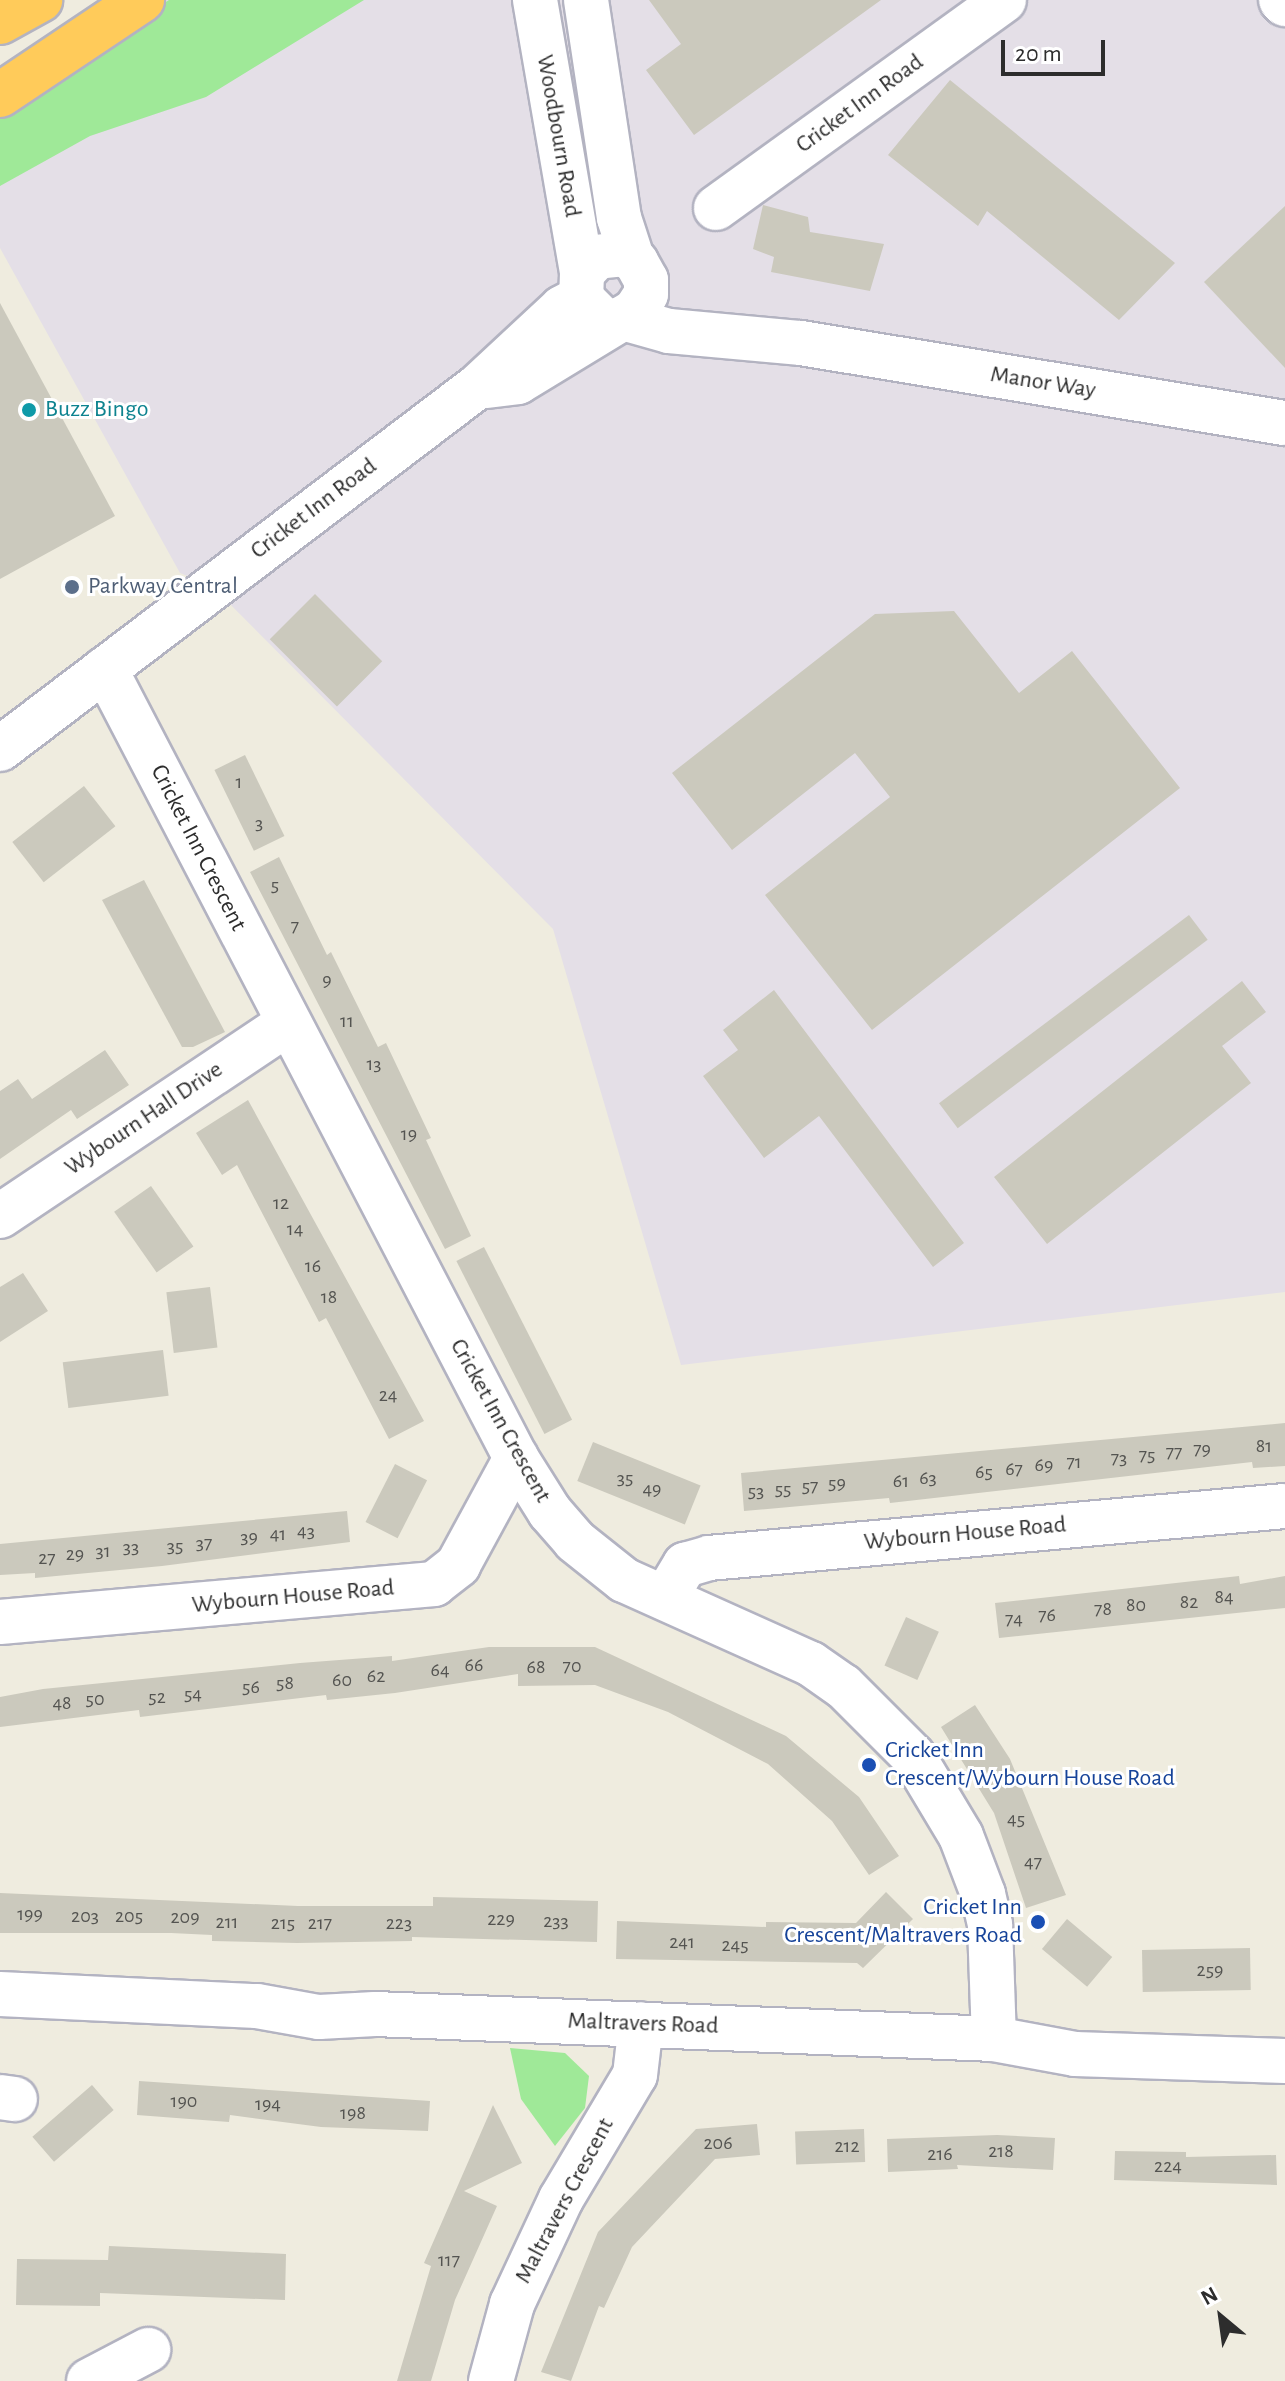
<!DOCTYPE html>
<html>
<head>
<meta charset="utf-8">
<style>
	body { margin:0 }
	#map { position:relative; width:1285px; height:2381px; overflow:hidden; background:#efecdf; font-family:"Alegreya Sans",sans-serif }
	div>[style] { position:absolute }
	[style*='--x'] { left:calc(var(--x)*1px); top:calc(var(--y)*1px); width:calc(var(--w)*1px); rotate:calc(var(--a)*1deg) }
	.industrial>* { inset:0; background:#e4dfe7 }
	.green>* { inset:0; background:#9fe998 }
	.building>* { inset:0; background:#cbc9bd; transform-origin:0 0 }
	.roads { filter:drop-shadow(2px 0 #b3b3c1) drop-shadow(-2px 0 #b3b3c1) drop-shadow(0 2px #b3b3c1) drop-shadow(0 -2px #b3b3c1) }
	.minor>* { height:44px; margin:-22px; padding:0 22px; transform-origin:22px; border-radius:22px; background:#fff }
	.highway>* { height:44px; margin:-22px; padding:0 22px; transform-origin:22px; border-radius:22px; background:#ffcb5a }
	.dots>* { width:22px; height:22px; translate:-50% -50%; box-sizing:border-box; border:4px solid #fff; border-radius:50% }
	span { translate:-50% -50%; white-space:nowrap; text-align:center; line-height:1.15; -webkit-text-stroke:6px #fff; paint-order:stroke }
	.number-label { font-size:20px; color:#545451 }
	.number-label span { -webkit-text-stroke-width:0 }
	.street-label { font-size:24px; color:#2d2d2d }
	.culture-label { font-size:24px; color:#0d838f }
	.left { translate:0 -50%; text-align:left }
	.service-label { font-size:24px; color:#4e5e75 }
	.transit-label { font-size:24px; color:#164399 }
	.right { translate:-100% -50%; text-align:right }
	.north { position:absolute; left:1181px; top:2277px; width:80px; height:80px; -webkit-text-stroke:6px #fff; paint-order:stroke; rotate:331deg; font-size:22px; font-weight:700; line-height:32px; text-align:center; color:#2d2d2d }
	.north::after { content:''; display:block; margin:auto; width:28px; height:36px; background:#2d2d2d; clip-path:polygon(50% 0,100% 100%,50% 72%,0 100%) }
	.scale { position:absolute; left:1001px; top:40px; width:104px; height:36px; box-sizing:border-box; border:4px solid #2d2d2d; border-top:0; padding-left:10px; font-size:24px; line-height:28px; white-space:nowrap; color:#2d2d2d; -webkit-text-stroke:6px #fff; paint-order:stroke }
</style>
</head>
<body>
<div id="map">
	<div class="industrial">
		<div style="clip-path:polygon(137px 0,1285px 0,1285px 1292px,681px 1365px,553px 929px,212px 586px,180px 573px,0 248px,0 70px)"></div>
	</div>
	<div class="green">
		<div style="clip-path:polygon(169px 0,364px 0,206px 97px,90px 136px,0 186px,0 105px)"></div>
		<div style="clip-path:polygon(510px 2048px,565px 2053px,589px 2076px,585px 2108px,555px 2146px,521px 2099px)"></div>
	</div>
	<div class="building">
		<div style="clip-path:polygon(649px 0,881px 0,694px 135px,646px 70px,681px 44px)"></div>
		<div style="clip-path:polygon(950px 80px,1175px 263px,1119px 320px,987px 211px,978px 226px,888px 155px)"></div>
		<div style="clip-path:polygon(763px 205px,808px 217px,810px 232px,884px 244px,870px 291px,771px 272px,774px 257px,753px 249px)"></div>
		<div style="clip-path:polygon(1285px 206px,1285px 368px,1204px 282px)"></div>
		<div style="clip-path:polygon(0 303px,115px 516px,0 579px)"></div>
		<div style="left:315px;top:594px;width:95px;height:64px;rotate:45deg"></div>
		<div style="clip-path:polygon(954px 611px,1019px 693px,1072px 651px,1180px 788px,872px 1030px,765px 895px,890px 797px,855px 753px,732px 850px,672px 773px,875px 614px)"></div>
		<div style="left:245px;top:755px;width:90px;height:34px;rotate:64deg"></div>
		<div style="left:84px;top:786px;width:51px;height:91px;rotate:52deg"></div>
		<div style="clip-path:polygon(279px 857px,327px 955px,331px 952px,378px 1047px,386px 1043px,431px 1138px,426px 1140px,471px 1236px,445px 1249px,250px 872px)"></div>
		<div style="clip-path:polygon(144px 880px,225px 1032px,193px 1047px,182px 1047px,102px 900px)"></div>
		<div style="left:1189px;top:915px;width:31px;height:313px;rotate:53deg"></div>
		<div style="clip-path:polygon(1242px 981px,1266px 1012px,1222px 1046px,1251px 1083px,1047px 1244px,994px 1177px)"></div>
		<div style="clip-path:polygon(774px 990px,964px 1243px,933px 1267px,819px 1116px,764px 1158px,703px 1076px,738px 1050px,723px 1030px)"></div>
		<div style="clip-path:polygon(105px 1050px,129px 1085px,77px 1119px,71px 1110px,0 1159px,0 1091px,18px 1079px,32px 1099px)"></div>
		<div style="clip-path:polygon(248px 1100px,424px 1421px,389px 1439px,326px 1318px,319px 1322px,237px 1165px,222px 1175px,196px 1133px)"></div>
		<div style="left:151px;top:1186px;width:74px;height:45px;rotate:55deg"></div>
		<div style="left:484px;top:1247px;width:194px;height:31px;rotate:63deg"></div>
		<div style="clip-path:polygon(23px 1273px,48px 1311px,0 1342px,0 1287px)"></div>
		<div style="left:210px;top:1287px;width:61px;height:44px;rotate:83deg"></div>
		<div style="left:163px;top:1350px;width:46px;height:101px;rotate:83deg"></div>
		<div style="clip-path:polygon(1285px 1423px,1285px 1466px,1253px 1468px,1252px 1462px,890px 1503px,889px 1498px,744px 1511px,741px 1473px)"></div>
		<div style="left:593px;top:1442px;width:116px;height:42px;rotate:22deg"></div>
		<div style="left:395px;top:1464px;width:36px;height:65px;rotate:27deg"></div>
		<div style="clip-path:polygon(347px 1511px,350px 1542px,162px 1566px,35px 1578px,35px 1573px,0 1575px,0 1544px)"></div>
		<div style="clip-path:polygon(1239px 1576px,1240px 1584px,1285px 1576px,1285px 1608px,999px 1638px,995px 1603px)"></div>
		<div style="left:906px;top:1617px;width:36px;height:53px;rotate:24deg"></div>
		<div style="clip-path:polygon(489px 1647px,595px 1647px,786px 1736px,859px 1797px,899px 1856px,869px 1875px,832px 1821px,768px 1764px,668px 1712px,595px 1685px,518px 1686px,518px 1674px,395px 1693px,327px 1700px,326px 1695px,140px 1717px,139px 1710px,0 1727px,0 1697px,43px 1689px,300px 1663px,392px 1656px,392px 1661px)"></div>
		<div style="clip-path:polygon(975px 1705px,1010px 1759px,1066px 1895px,1026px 1908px,994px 1813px,941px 1727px)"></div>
		<div style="clip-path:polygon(886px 1892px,913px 1919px,863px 1968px,857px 1963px,616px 1959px,617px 1921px,766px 1927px,766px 1922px,856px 1923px)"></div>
		<div style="clip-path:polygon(0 1893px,298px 1906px,433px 1906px,433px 1897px,598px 1901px,597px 1942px,412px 1937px,412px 1941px,297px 1943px,212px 1941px,212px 1935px,171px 1933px,0 1933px)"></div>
		<div style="left:1067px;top:1919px;width:59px;height:39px;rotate:40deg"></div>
		<div style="left:1250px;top:1948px;width:42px;height:108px;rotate:89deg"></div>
		<div style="clip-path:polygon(139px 2081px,430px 2101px,428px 2131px,321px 2127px,230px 2115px,229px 2122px,137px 2115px)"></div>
		<div style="left:92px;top:2085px;width:33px;height:79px;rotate:49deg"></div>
		<div style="clip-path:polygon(493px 2105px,522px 2163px,464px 2191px,497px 2206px,455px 2300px,431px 2381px,397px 2381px,431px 2266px,424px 2263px)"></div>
		<div style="clip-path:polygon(757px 2124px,760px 2155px,715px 2159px,632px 2247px,604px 2308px,599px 2306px,571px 2381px,541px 2372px,598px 2232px,696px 2129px)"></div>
		<div style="left:864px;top:2129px;width:33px;height:69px;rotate:88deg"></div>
		<div style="clip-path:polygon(997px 2135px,1055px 2138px,1053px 2170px,957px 2165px,958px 2169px,888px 2172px,887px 2139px)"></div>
		<div style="clip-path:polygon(1115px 2151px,1186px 2152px,1186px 2157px,1276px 2155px,1277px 2185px,1114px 2180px)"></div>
		<div style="clip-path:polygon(109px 2246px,286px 2254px,285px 2300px,100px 2293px,100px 2306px,16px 2305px,17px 2259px,108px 2260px)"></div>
	</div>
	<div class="roads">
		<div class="minor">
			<div style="--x:535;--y:0;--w:277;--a:80.2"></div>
			<div style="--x:586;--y:0;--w:220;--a:81.4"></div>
			<div style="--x:619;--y:218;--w:42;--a:72"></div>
			<div style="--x:1281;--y:0;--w:6;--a:45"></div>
			<div style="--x:716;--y:208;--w:355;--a:-35.8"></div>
			<div style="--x:623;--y:318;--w:48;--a:15.8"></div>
			<div style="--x:669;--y:331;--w:133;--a:5.2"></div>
			<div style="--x:801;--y:343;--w:491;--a:9.4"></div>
			<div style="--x:487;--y:386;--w:31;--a:-7"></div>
			<div style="--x:518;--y:382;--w:137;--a:-31.3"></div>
			<div style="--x:635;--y:311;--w:20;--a:-57"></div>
			<div style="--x:646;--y:294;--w:14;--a:-90"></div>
			<div style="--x:646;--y:280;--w:21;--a:-119"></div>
			<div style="--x:636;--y:262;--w:14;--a:-146"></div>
			<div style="--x:624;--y:254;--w:27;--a:174"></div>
			<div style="--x:597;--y:257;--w:22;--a:133"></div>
			<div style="--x:582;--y:273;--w:25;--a:92"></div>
			<div style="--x:581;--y:298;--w:28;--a:45"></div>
			<div style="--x:105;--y:669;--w:890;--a:62.48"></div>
			<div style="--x:516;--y:1458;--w:64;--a:57.8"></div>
			<div style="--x:550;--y:1512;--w:38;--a:49"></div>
			<div style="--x:575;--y:1541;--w:63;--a:38.5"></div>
			<div style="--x:624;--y:1580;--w:205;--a:24.2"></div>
			<div style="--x:811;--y:1664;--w:39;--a:35"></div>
			<div style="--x:843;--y:1686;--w:99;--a:45"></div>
			<div style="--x:913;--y:1756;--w:93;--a:59"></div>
			<div style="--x:961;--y:1836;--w:62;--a:69.2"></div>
			<div style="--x:983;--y:1894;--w:32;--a:77"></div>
			<div style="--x:990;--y:1925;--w:114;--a:88"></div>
			<div style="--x:0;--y:749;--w:599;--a:-37.2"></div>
			<div style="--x:477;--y:387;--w:116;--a:-42.9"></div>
			<div style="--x:562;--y:308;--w:21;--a:-28"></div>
			<div style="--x:0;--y:1216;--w:347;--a:-33.8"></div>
			<div style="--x:665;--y:1598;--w:39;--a:-59"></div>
			<div style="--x:685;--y:1565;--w:25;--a:-16"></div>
			<div style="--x:709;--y:1558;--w:578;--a:-5.16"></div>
			<div style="--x:0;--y:1622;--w:436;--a:-5"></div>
			<div style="--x:434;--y:1584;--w:31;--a:-38"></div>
			<div style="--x:458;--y:1565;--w:122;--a:-61.5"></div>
			<div style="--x:0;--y:1994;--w:257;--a:2.7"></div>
			<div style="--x:257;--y:2006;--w:63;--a:10.1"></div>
			<div style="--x:319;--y:2017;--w:56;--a:-3.1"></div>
			<div style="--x:375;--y:2014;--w:620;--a:2.31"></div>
			<div style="--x:994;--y:2039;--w:82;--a:10.5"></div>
			<div style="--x:1075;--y:2054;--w:210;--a:1.9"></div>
			<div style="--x:0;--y:2097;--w:15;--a:8"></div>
			<div style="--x:89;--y:2381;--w:67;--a:-27.7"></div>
			<div style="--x:491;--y:2381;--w:80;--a:-74.7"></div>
			<div style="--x:512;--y:2304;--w:116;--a:-65"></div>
			<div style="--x:561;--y:2199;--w:144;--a:-59.2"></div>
			<div style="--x:635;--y:2075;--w:51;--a:-83.3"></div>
		</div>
		<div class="highway">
			<div style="--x:0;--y:22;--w:46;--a:-28.8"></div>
			<div style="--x:0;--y:95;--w:171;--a:-33.8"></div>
		</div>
	</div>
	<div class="dots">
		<div style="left:29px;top:410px;background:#0f9aa8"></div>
		<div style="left:72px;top:587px;background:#5c6f8a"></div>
		<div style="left:869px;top:1765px;background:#1a4fb4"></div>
		<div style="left:1038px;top:1922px;background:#1a4fb4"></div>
	</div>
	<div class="number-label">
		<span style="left:239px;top:782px">1</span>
		<span style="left:259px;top:823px">3</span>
		<span style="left:275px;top:885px">5</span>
		<span style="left:295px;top:926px">7</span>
		<span style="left:327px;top:980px">9</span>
		<span style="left:347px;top:1021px">11</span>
		<span style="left:374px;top:1064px">13</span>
		<span style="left:409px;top:1134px">19</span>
		<span style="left:281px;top:1203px">12</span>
		<span style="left:295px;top:1229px">14</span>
		<span style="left:313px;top:1266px">16</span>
		<span style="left:329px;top:1297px">18</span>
		<span style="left:388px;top:1395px">24</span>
		<span style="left:1264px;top:1446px">81</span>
		<span style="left:1202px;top:1449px">79</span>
		<span style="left:1174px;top:1452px">77</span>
		<span style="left:1147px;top:1455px">75</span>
		<span style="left:1119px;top:1458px">73</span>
		<span style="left:1074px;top:1462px">71</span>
		<span style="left:1044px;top:1465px">69</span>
		<span style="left:1014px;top:1469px">67</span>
		<span style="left:984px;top:1472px">65</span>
		<span style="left:625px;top:1478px">35</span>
		<span style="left:928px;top:1478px">63</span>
		<span style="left:901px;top:1481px">61</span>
		<span style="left:837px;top:1483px">59</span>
		<span style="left:810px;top:1486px">57</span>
		<span style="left:652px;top:1489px">49</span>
		<span style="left:783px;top:1489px">55</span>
		<span style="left:756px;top:1491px">53</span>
		<span style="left:306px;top:1531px">43</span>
		<span style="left:278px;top:1534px">41</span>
		<span style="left:249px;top:1537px">39</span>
		<span style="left:204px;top:1543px">37</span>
		<span style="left:175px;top:1546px">35</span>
		<span style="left:131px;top:1547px">33</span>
		<span style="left:103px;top:1551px">31</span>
		<span style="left:75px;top:1554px">29</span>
		<span style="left:47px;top:1558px">27</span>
		<span style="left:1224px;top:1597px">84</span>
		<span style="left:1189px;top:1602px">82</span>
		<span style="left:1136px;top:1605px">80</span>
		<span style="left:1103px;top:1609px">78</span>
		<span style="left:1047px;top:1615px">76</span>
		<span style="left:1014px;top:1619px">74</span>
		<span style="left:474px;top:1665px">66</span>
		<span style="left:572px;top:1666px">70</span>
		<span style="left:536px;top:1667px">68</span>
		<span style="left:440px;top:1670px">64</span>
		<span style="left:376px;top:1676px">62</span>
		<span style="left:342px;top:1680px">60</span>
		<span style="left:285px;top:1683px">58</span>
		<span style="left:251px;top:1687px">56</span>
		<span style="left:193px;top:1694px">54</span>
		<span style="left:157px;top:1697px">52</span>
		<span style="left:95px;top:1699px">50</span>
		<span style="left:62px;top:1703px">48</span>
		<span style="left:1016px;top:1819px">45</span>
		<span style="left:1033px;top:1862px">47</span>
		<span style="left:30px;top:1914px">199</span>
		<span style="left:85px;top:1916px">203</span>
		<span style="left:129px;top:1916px">205</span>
		<span style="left:185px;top:1917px">209</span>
		<span style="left:501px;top:1919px">229</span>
		<span style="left:556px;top:1921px">233</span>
		<span style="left:227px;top:1922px">211</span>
		<span style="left:283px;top:1923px">215</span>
		<span style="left:320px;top:1923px">217</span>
		<span style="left:399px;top:1923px">223</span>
		<span style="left:682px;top:1942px">241</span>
		<span style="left:735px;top:1945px">245</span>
		<span style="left:1210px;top:1970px">259</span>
		<span style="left:184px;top:2101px">190</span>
		<span style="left:268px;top:2104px">194</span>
		<span style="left:353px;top:2113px">198</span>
		<span style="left:718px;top:2143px">206</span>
		<span style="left:847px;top:2146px">212</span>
		<span style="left:1001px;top:2151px">218</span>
		<span style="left:940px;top:2154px">216</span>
		<span style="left:1168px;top:2166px">224</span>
		<span style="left:449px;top:2260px">117</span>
	</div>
	<div class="street-label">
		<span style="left:860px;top:104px;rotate:-36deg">Cricket Inn Road</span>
		<span style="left:558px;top:136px;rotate:80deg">Woodbourn Road</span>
		<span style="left:1043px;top:383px;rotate:9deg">Manor Way</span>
		<span style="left:314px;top:509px;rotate:-37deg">Cricket Inn Road</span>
		<span style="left:198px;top:848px;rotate:63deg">Cricket Inn Crescent</span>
		<span style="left:144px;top:1119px;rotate:-34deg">Wybourn Hall Drive</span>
		<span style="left:500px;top:1421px;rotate:61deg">Cricket Inn Crescent</span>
		<span style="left:965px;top:1534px;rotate:-5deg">Wybourn House Road</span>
		<span style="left:293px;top:1597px;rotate:-5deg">Wybourn House Road</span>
		<span style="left:643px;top:2024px;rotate:2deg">Maltravers Road</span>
		<span style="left:565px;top:2201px;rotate:-62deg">Maltravers Crescent</span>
	</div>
	<div class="culture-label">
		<span class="left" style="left:45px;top:410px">Buzz Bingo</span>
	</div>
	<div class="service-label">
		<span class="left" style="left:88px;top:587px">Parkway Central</span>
	</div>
	<div class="transit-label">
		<span class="left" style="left:885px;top:1765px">Cricket Inn<br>Crescent/Wybourn House Road</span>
		<span class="right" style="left:1022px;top:1922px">Cricket Inn<br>Crescent/Maltravers Road</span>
	</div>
	<div class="north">N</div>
	<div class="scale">20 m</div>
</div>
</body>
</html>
